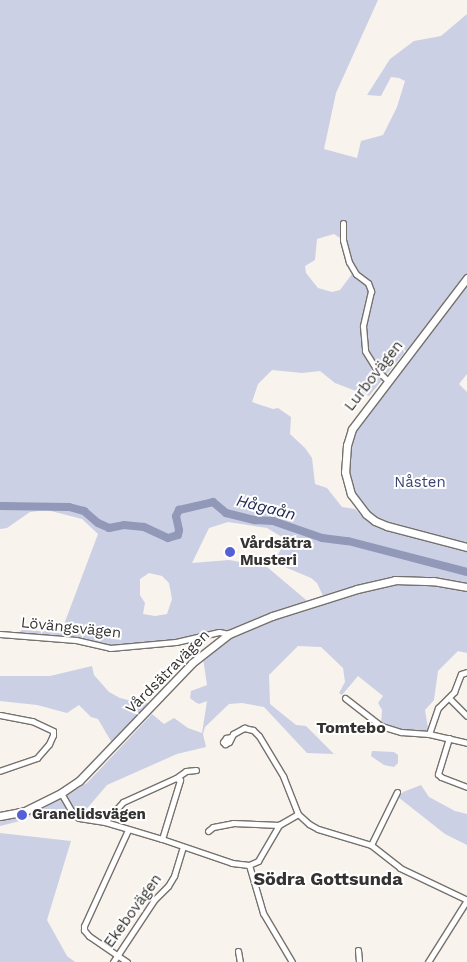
<!DOCTYPE html>
<html>
<head>
<meta charset="utf-8">
<style>
	body { margin:0 }
	#map { position:relative; width:467px; height:962px; overflow:hidden; background:#f9f3ed; font-family:"Work Sans",sans-serif }
	div>[style] { position:absolute }
	[style*='--x'] { left:calc(var(--x)*1px); top:calc(var(--y)*1px); width:calc(var(--w)*1px); rotate:calc(var(--a)*1deg) }
	.green>* { inset:0; background:#cbd0e5 }
	.river>* { height:8px; margin:-4px; padding:0 4px; transform-origin:4px; border-radius:4px; background:#9198b8 }
	.roads { filter:drop-shadow(1px 0 #76716c) drop-shadow(-1px 0 #76716c) drop-shadow(0 1px #76716c) drop-shadow(0 -1px #76716c) }
	.street>* { height:5px; margin:-2.5px; padding:0 2.5px; transform-origin:2.5px; border-radius:2.5px; background:#fff }
	.secondary>* { height:7px; margin:-3.5px; padding:0 3.5px; transform-origin:3.5px; border-radius:3.5px; background:#fff }
	.dots>* { width:14px; height:14px; translate:-50% -50%; box-sizing:border-box; border:2px solid #fff; border-radius:50% }
	span { translate:-50% -50%; white-space:nowrap; text-align:center; line-height:1.15; -webkit-text-stroke:4px #fff; paint-order:stroke }
	.street-label { font-size:15px; color:#353331 }
	.park-label { font-size:15px; color:#3d4573 }
	.poi-label { font-size:15px; color:#353331; font-weight:700 }
	.left { translate:0 -50%; text-align:left }
	.water-label { font-size:16px; color:#222853; font-style:italic }
	.neighbourhood-label { font-size:16px; color:#353331; font-weight:700 }
	.quarter-label { font-size:18px; color:#353331; font-weight:700 }
</style>
</head>
<body>
<div id="map">
	<div class="green">
		<div style="clip-path:polygon(evenodd,0 0,378px 0,336px 93px,324px 149px,357px 158px,361px 141px,383px 135px,397px 107px,405px 81px,399px 78px,391px 77px,381px 96px,367px 95px,390px 59px,414px 41px,441px 36px,467px 14px,467px 374px,459px 384px,467px 392px,467px 543px,389px 524px,366px 513px,356px 501px,348px 478px,347px 447px,359px 421px,409px 356px,403px 347px,404px 353px,369px 396px,335px 383px,320px 371px,302px 373px,272px 370px,258px 384px,252px 402px,273px 409px,278px 408px,291px 417px,290px 434px,305px 448px,312px 458px,315px 484px,327px 488px,342px 507px,355px 509px,363px 517px,384px 530px,427px 539px,467px 552px,467px 653px,458px 651px,438px 671px,434px 700px,425px 710px,429px 734px,401px 732px,381px 726px,382px 710px,378px 703px,383px 696px,358px 676px,342px 695px,339px 693px,345px 682px,343px 668px,321px 647px,298px 646px,269px 675px,270px 704px,296px 725px,306px 726px,334px 754px,307px 753px,264px 707px,242px 703px,229px 704px,205px 727px,203px 734px,206px 747px,177px 754px,107px 785px,79px 818px,73px 814px,32px 815px,24px 820px,0 826px,0 820px,32px 815px,87px 783px,152px 714px,164px 724px,174px 718px,188px 728px,202px 733px,207px 701px,199px 704px,195px 702px,190px 698px,191px 691px,207px 685px,203px 658px,205px 660px,224px 643px,219px 632px,194px 640px,110px 648px,76px 640px,16px 635px,22px 630px,59px 632px,63px 627px,98px 534px,82px 519px,47px 510px,30px 512px,7px 528px,0 529px,0 0,334px 234px,343px 240px,352px 274px,340px 290px,332px 292px,318px 288px,306px 273px,305px 266px,315px 260px,317px 239px,334px 234px,0 0,228px 522px,267px 528px,287px 540px,273px 562px,311px 578px,317px 583px,325px 600px,311px 604px,267px 567px,229px 560px,192px 563px,209px 528px,228px 522px,0 0,149px 573px,162px 576px,169px 583px,172px 599px,167px 614px,155px 616px,143px 614px,145px 603px,140px 595px,140px 579px,149px 573px)"></div>
		<div style="clip-path:polygon(92px 666px,94px 675px,109px 692px,120px 698px,132px 701px,144px 699px,149px 705px,112px 743px,98px 719px,91px 717px,79px 705px,67px 713px,37px 705px,0 701px,0 676px,50px 676px)"></div>
		<div style="clip-path:polygon(372px 751px,394px 752px,398px 755px,398px 763px,394px 767px,384px 765px,371px 756px)"></div>
		<div style="clip-path:polygon(421px 785px,429px 797px,455px 811px,467px 814px,467px 845px,445px 834px,398px 797px,403px 792px)"></div>
		<div style="clip-path:polygon(0 833px,71px 841px,47px 920px,67px 956px,75px 962px,0 962px)"></div>
	</div>
	<div class="river">
		<div style="--x:0;--y:506;--w:69;--a:0.8"></div>
		<div style="--x:69;--y:507;--w:16;--a:15"></div>
		<div style="--x:84;--y:511;--w:18;--a:41"></div>
		<div style="--x:98;--y:523;--w:12;--a:24"></div>
		<div style="--x:109;--y:528;--w:15;--a:-11"></div>
		<div style="--x:124;--y:525;--w:20;--a:6"></div>
		<div style="--x:144;--y:527;--w:26;--a:25"></div>
		<div style="--x:168;--y:538;--w:10;--a:-17"></div>
		<div style="--x:178;--y:535;--w:5;--a:-79"></div>
		<div style="--x:179;--y:530;--w:14;--a:-102"></div>
		<div style="--x:176;--y:516;--w:7;--a:-63"></div>
		<div style="--x:179;--y:510;--w:35;--a:-13"></div>
		<div style="--x:213;--y:502;--w:17;--a:40"></div>
		<div style="--x:226;--y:513;--w:30;--a:14"></div>
		<div style="--x:255;--y:520;--w:18;--a:3"></div>
		<div style="--x:273;--y:521;--w:52;--a:19.1"></div>
		<div style="--x:322;--y:538;--w:26;--a:7"></div>
		<div style="--x:348;--y:541;--w:123;--a:14.6"></div>
	</div>
	<div class="roads">
		<div class="street">
			<div style="--x:343;--y:223;--w:17;--a:90"></div>
			<div style="--x:343;--y:240;--w:23;--a:75"></div>
			<div style="--x:349;--y:262;--w:14;--a:60"></div>
			<div style="--x:356;--y:274;--w:15;--a:37"></div>
			<div style="--x:368;--y:283;--w:9;--a:69"></div>
			<div style="--x:371;--y:291;--w:36;--a:103"></div>
			<div style="--x:363;--y:326;--w:25;--a:85"></div>
			<div style="--x:365;--y:351;--w:22;--a:58"></div>
			<div style="--x:377;--y:370;--w:14;--a:45"></div>
			<div style="--x:0;--y:634;--w:76;--a:4.5"></div>
			<div style="--x:76;--y:640;--w:35;--a:13"></div>
			<div style="--x:110;--y:648;--w:66;--a:-5.2"></div>
			<div style="--x:176;--y:642;--w:44;--a:-13.1"></div>
			<div style="--x:219;--y:632;--w:10;--a:11"></div>
			<div style="--x:345;--y:698;--w:46;--a:37.9"></div>
			<div style="--x:381;--y:726;--w:21;--a:17"></div>
			<div style="--x:401;--y:732;--w:28;--a:4"></div>
			<div style="--x:429;--y:734;--w:39;--a:13"></div>
			<div style="--x:449;--y:698;--w:25;--a:45"></div>
			<div style="--x:0;--y:715;--w:33;--a:11"></div>
			<div style="--x:32;--y:721;--w:23;--a:25"></div>
			<div style="--x:53;--y:731;--w:4;--a:90"></div>
			<div style="--x:53;--y:735;--w:10;--a:114"></div>
			<div style="--x:49;--y:744;--w:18;--a:131"></div>
			<div style="--x:37;--y:758;--w:39;--a:161"></div>
			<div style="--x:429;--y:734;--w:28;--a:-71"></div>
			<div style="--x:438;--y:708;--w:23;--a:-45"></div>
			<div style="--x:454;--y:692;--w:19;--a:-69"></div>
			<div style="--x:461;--y:674;--w:6;--a:-18"></div>
			<div style="--x:231;--y:737;--w:5;--a:169"></div>
			<div style="--x:226;--y:738;--w:5;--a:127"></div>
			<div style="--x:223;--y:742;--w:3;--a:45"></div>
			<div style="--x:225;--y:744;--w:4;--a:-27"></div>
			<div style="--x:229;--y:742;--w:9;--a:-63"></div>
			<div style="--x:233;--y:734;--w:13;--a:-29"></div>
			<div style="--x:244;--y:728;--w:9;--a:13"></div>
			<div style="--x:253;--y:730;--w:8;--a:45"></div>
			<div style="--x:259;--y:736;--w:47;--a:59"></div>
			<div style="--x:283;--y:776;--w:41;--a:68.5"></div>
			<div style="--x:298;--y:814;--w:15;--a:42"></div>
			<div style="--x:309;--y:824;--w:10;--a:29"></div>
			<div style="--x:318;--y:829;--w:55;--a:16.8"></div>
			<div style="--x:371;--y:845;--w:37;--a:38"></div>
			<div style="--x:400;--y:868;--w:74;--a:25.5"></div>
			<div style="--x:449;--y:738;--w:38;--a:107"></div>
			<div style="--x:438;--y:774;--w:4;--a:45"></div>
			<div style="--x:441;--y:777;--w:28;--a:21"></div>
			<div style="--x:61;--y:793;--w:24;--a:60"></div>
			<div style="--x:73;--y:814;--w:7;--a:34"></div>
			<div style="--x:79;--y:818;--w:26;--a:9"></div>
			<div style="--x:105;--y:822;--w:59;--a:16.6"></div>
			<div style="--x:162;--y:839;--w:74;--a:18.9"></div>
			<div style="--x:232;--y:863;--w:17;--a:7"></div>
			<div style="--x:249;--y:865;--w:10;--a:-24"></div>
			<div style="--x:258;--y:861;--w:42;--a:-59.7"></div>
			<div style="--x:279;--y:825;--w:22;--a:-30"></div>
			<div style="--x:105;--y:822;--w:27;--a:-48"></div>
			<div style="--x:123;--y:802;--w:58;--a:-24.4"></div>
			<div style="--x:176;--y:778;--w:12;--a:-35"></div>
			<div style="--x:186;--y:771;--w:10;--a:-6"></div>
			<div style="--x:208;--y:831;--w:6;--a:-39"></div>
			<div style="--x:213;--y:827;--w:20;--a:-11"></div>
			<div style="--x:233;--y:823;--w:46;--a:2.5"></div>
			<div style="--x:162;--y:839;--w:62;--a:-73"></div>
			<div style="--x:180;--y:780;--w:4;--a:-153"></div>
			<div style="--x:371;--y:845;--w:59;--a:-63.9"></div>
			<div style="--x:249;--y:865;--w:50;--a:73.7"></div>
			<div style="--x:263;--y:913;--w:57;--a:59.4"></div>
			<div style="--x:358;--y:950;--w:12;--a:85"></div>
			<div style="--x:238;--y:951;--w:11;--a:80"></div>
			<div style="--x:113;--y:962;--w:74;--a:-56.5"></div>
			<div style="--x:154;--y:900;--w:20;--a:-45"></div>
			<div style="--x:168;--y:886;--w:12;--a:-59"></div>
			<div style="--x:174;--y:876;--w:30;--a:-73"></div>
			<div style="--x:127;--y:962;--w:46;--a:-145.6"></div>
			<div style="--x:89;--y:936;--w:8;--a:-130"></div>
			<div style="--x:84;--y:930;--w:4;--a:-90"></div>
			<div style="--x:84;--y:926;--w:106;--a:-65.4"></div>
			<div style="--x:428;--y:962;--w:73;--a:-57.8"></div>
		</div>
		<div class="secondary">
			<div style="--x:467;--y:278;--w:190;--a:127.3"></div>
			<div style="--x:352;--y:429;--w:17;--a:107"></div>
			<div style="--x:347;--y:445;--w:27;--a:94"></div>
			<div style="--x:345;--y:472;--w:23;--a:75"></div>
			<div style="--x:351;--y:494;--w:25;--a:53"></div>
			<div style="--x:366;--y:514;--w:11;--a:38"></div>
			<div style="--x:375;--y:521;--w:13;--a:23"></div>
			<div style="--x:387;--y:526;--w:83;--a:14.7"></div>
			<div style="--x:0;--y:816;--w:25;--a:-11"></div>
			<div style="--x:25;--y:811;--w:40;--a:-26.6"></div>
			<div style="--x:61;--y:793;--w:22;--a:-34"></div>
			<div style="--x:79;--y:781;--w:163;--a:-46.2"></div>
			<div style="--x:192;--y:663;--w:47;--a:-38.1"></div>
			<div style="--x:229;--y:634;--w:47;--a:-22.7"></div>
			<div style="--x:272;--y:616;--w:89;--a:-17.6"></div>
			<div style="--x:357;--y:589;--w:39;--a:-13"></div>
			<div style="--x:395;--y:580;--w:38;--a:2"></div>
			<div style="--x:433;--y:581;--w:35;--a:10"></div>
		</div>
	</div>
	<div class="dots">
		<div style="left:230px;top:552px;background:#5560d7"></div>
		<div style="left:22px;top:815px;background:#5560d7"></div>
	</div>
	<div class="street-label">
		<span style="left:374px;top:376px;rotate:-52deg">Lurbovägen</span>
		<span style="left:71px;top:628px;rotate:6deg">Lövängsvägen</span>
		<span style="left:168px;top:672px;rotate:-45deg">Vårdsätravägen</span>
		<span style="left:133px;top:911px;rotate:-54deg">Ekebovägen</span>
	</div>
	<div class="park-label">
		<span style="left:420px;top:483px">Nåsten</span>
	</div>
	<div class="poi-label">
		<span class="left" style="left:240px;top:552px">Vårdsätra<br>Musteri</span>
		<span class="left" style="left:32px;top:815px">Granelidsvägen</span>
	</div>
	<div class="water-label">
		<span style="left:266px;top:508px;rotate:14deg">Hågaån</span>
	</div>
	<div class="neighbourhood-label">
		<span style="left:351px;top:728px">Tomtebo</span>
	</div>
	<div class="quarter-label">
		<span style="left:328px;top:879px">Södra Gottsunda</span>
	</div>
</div>
</body>
</html>
